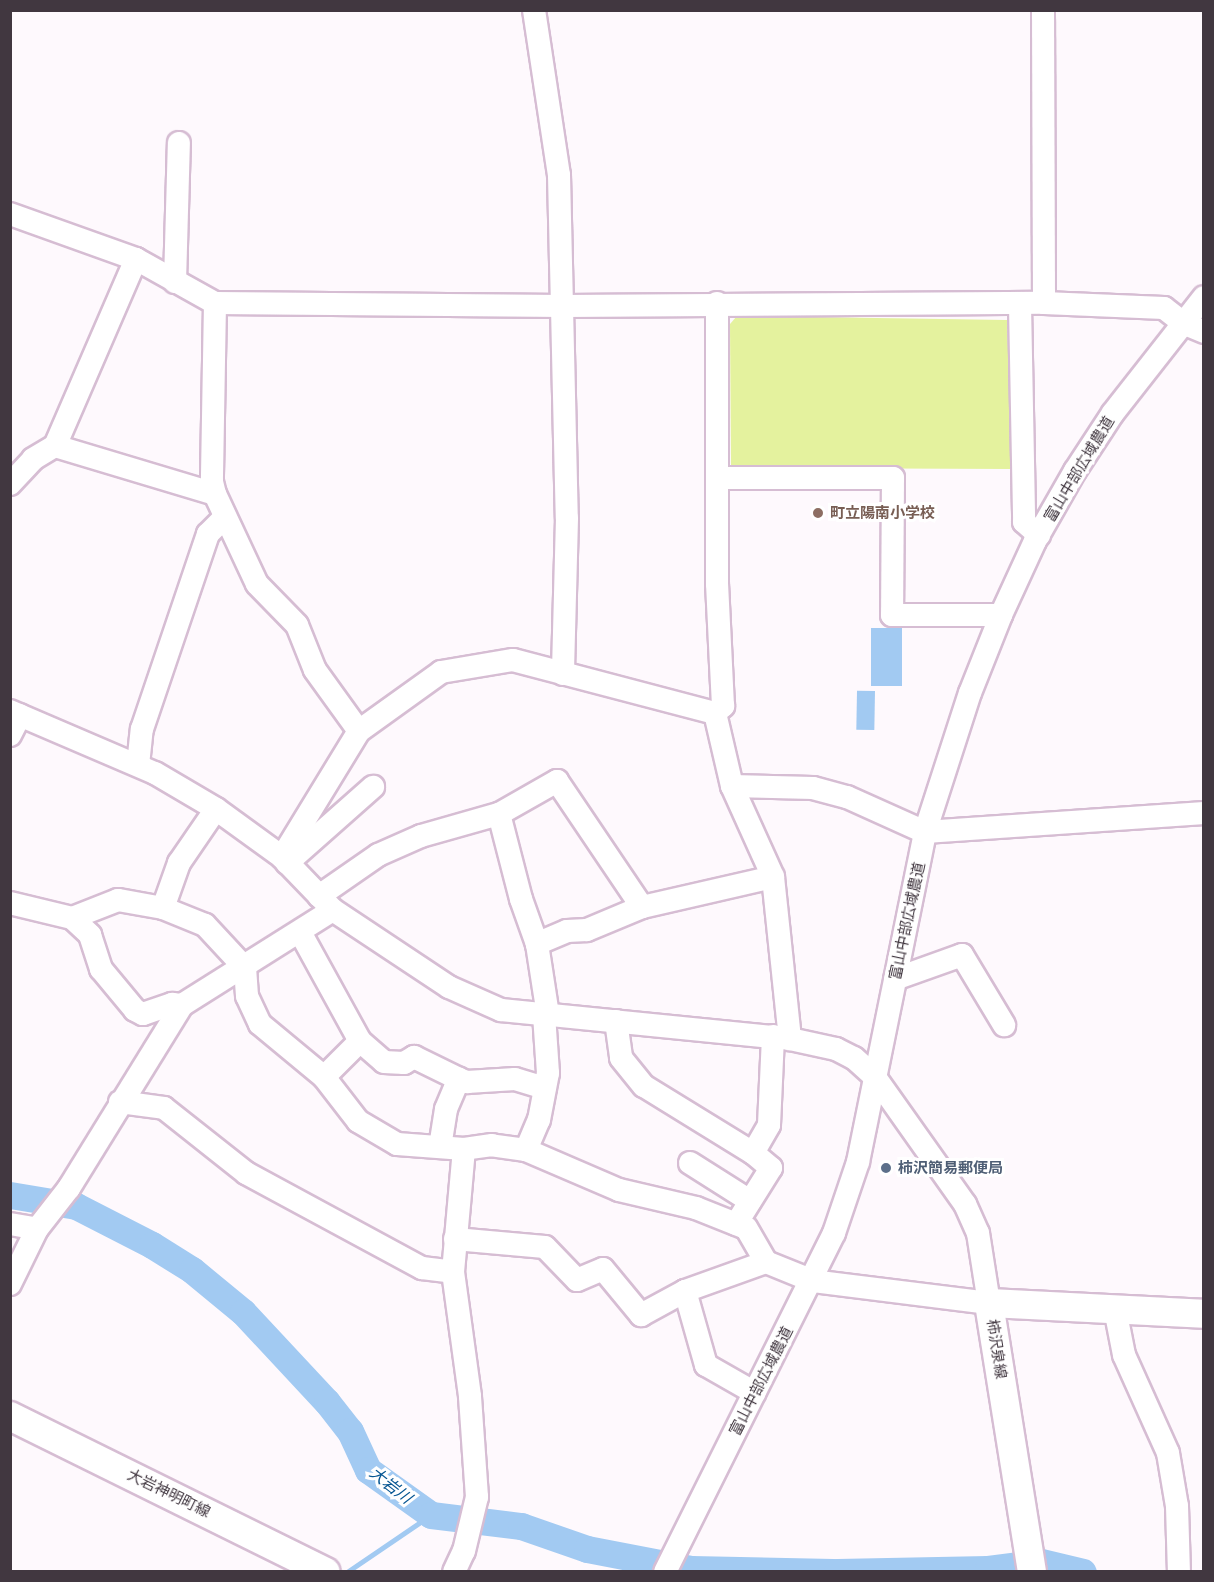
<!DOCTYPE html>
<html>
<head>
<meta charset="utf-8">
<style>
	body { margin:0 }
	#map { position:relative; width:1214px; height:1582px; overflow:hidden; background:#fef9fd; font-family:Manrope,"Noto Sans JP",sans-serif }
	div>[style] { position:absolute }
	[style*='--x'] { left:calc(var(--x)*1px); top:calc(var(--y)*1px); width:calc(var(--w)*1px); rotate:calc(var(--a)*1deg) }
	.green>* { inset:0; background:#e4f29e }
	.water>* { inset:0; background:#a2caf2; transform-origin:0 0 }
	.stream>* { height:4.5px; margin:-2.25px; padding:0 2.25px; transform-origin:2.25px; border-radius:2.25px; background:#a2caf2 }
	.river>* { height:27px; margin:-13.5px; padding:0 13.5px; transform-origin:13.5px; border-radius:13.5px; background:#a2caf2 }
	.roads { filter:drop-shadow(2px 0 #d6bdd3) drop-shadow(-2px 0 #d6bdd3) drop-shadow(0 2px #d6bdd3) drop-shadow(0 -2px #d6bdd3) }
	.minor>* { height:22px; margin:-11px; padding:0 11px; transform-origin:11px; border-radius:11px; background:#fff }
	.major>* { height:28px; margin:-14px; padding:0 14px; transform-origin:14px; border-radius:14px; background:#fff }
	.dots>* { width:16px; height:16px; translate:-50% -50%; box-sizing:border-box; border:3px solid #fff; border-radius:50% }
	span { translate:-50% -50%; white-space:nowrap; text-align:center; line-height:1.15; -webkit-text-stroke:6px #fff; paint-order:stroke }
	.street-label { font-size:15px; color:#413740 }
	.education-label { font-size:15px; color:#785e54; font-weight:700 }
	.left { translate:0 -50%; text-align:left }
	.service-label { font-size:15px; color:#4e5e75; font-weight:700 }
	.water-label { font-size:16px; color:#065692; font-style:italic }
	.frame { position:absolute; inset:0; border:12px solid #413740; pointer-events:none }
</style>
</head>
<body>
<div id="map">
	<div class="green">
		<div style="clip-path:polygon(737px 316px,1007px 320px,1012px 469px,731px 468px,730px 324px)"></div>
	</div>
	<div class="water">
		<div style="left:871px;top:628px;width:31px;height:58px"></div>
		<div style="left:875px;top:691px;width:39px;height:18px;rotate:91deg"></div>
	</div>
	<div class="stream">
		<div style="--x:347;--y:1572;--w:102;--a:-34.2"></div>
	</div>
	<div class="river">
		<div style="--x:10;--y:1195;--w:67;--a:9.5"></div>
		<div style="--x:76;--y:1206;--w:85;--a:27.2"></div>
		<div style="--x:152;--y:1245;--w:47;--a:32"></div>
		<div style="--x:192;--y:1270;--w:66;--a:39.5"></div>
		<div style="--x:243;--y:1312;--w:123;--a:47"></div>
		<div style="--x:327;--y:1402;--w:37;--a:52"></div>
		<div style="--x:350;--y:1431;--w:43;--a:65.2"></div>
		<div style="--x:368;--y:1470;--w:77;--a:35.5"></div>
		<div style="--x:431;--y:1515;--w:91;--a:7"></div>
		<div style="--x:521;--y:1526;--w:70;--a:19.2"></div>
		<div style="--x:587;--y:1549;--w:106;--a:10.9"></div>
		<div style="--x:691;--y:1569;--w:142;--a:1.2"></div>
		<div style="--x:837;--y:1572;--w:151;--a:-1.1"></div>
		<div style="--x:988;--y:1569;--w:53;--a:-7.5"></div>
		<div style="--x:1041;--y:1562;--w:43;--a:13.4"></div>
	</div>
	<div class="roads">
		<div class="minor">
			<div style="--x:534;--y:10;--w:167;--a:81.4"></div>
			<div style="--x:559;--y:175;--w:343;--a:88.7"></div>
			<div style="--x:567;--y:518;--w:156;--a:91.5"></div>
			<div style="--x:1043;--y:10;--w:293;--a:89.8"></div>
			<div style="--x:10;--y:214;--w:134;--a:19.7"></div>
			<div style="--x:136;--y:259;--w:90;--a:29.1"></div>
			<div style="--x:215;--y:303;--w:349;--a:0.5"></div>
			<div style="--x:564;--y:306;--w:480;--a:-0.4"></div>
			<div style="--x:1044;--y:303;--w:120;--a:2.4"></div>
			<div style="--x:1164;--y:308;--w:24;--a:38"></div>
			<div style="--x:1183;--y:323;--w:23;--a:23"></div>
			<div style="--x:136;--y:259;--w:204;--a:113.4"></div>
			<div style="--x:55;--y:446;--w:167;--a:16.7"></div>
			<div style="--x:175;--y:282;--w:139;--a:-88.4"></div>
			<div style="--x:215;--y:303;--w:179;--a:91"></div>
			<div style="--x:212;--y:482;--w:12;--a:76"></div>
			<div style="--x:215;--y:494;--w:99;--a:65"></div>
			<div style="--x:257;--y:584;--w:57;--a:45.7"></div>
			<div style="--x:297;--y:625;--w:48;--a:68.2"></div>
			<div style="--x:315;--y:670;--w:75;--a:54.2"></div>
			<div style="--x:1020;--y:305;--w:217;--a:88.9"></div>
			<div style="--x:1024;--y:522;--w:20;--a:41"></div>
			<div style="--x:717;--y:478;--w:176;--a:0"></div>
			<div style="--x:893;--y:478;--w:137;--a:90.4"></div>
			<div style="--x:892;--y:615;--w:109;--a:0"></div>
			<div style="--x:10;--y:484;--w:34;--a:-47"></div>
			<div style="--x:33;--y:459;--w:26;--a:-31"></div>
			<div style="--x:10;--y:711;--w:158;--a:23.2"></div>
			<div style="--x:155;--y:773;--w:71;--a:30.5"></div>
			<div style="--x:216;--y:809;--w:82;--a:36"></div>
			<div style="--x:282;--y:857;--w:74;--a:46.1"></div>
			<div style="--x:333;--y:910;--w:139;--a:33.6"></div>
			<div style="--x:449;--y:987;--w:57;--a:23.9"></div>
			<div style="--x:501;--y:1010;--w:290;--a:5.7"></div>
			<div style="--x:790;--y:1039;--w:47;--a:12.3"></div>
			<div style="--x:836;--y:1049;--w:20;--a:27"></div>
			<div style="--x:854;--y:1058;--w:28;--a:42"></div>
			<div style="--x:875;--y:1077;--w:156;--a:54.7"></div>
			<div style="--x:965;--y:1204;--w:32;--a:66"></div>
			<div style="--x:978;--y:1233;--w:71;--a:81.1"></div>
			<div style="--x:989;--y:1303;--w:177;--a:-172.9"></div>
			<div style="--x:813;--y:1281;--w:51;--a:-158"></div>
			<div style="--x:766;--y:1262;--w:39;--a:-120"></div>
			<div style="--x:746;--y:1228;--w:54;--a:-158.2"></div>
			<div style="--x:696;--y:1208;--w:79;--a:-166.8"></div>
			<div style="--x:619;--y:1190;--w:101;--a:-156.7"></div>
			<div style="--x:526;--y:1150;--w:34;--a:-172"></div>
			<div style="--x:492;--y:1145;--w:28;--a:172"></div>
			<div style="--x:464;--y:1149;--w:67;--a:-175.7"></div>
			<div style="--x:397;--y:1144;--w:45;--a:-149.5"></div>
			<div style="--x:358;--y:1121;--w:56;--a:-127.7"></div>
			<div style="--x:324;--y:1077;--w:83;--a:-140.4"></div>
			<div style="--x:260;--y:1024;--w:31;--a:-115"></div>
			<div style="--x:247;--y:996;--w:28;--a:-94"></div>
			<div style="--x:245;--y:968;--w:59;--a:-132.9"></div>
			<div style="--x:205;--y:925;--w:45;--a:-158"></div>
			<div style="--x:163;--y:908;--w:46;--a:-169.9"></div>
			<div style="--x:118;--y:900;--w:49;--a:158.6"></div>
			<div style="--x:72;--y:918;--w:64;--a:-166.4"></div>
			<div style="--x:715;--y:713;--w:11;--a:-41"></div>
			<div style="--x:723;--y:706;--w:122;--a:-92.8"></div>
			<div style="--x:717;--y:584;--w:281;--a:-90"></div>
			<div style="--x:10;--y:735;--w:22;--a:-63"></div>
			<div style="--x:138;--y:765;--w:36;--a:-84"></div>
			<div style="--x:142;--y:729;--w:206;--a:-71.3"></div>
			<div style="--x:208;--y:534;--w:24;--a:-45"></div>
			<div style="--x:732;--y:786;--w:81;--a:1.4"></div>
			<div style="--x:813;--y:788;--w:35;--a:15"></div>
			<div style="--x:847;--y:797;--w:85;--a:24.2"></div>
			<div style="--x:925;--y:832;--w:280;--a:-3.9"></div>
			<div style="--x:282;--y:857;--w:148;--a:-58.6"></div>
			<div style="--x:359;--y:731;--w:101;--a:-35.7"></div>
			<div style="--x:441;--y:672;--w:73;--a:-9.5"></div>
			<div style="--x:513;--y:660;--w:209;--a:14.7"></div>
			<div style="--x:715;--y:713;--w:75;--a:76.9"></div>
			<div style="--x:732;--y:786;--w:100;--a:65.7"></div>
			<div style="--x:773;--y:877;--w:163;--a:84"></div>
			<div style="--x:287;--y:863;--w:115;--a:-41.5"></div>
			<div style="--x:319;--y:896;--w:72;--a:-34.8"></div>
			<div style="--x:378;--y:855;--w:47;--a:-23.8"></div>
			<div style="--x:421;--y:836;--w:81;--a:-15.8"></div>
			<div style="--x:499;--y:814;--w:67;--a:-29.6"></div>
			<div style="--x:557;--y:781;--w:152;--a:56"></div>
			<div style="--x:642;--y:907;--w:60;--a:157.3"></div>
			<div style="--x:587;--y:930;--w:20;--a:177"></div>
			<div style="--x:567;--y:931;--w:33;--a:157"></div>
			<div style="--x:537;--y:944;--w:48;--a:-109.6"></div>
			<div style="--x:521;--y:899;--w:88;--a:-104.5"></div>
			<div style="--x:642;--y:907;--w:134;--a:-12.9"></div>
			<div style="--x:163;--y:908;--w:48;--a:-70.4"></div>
			<div style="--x:179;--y:863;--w:65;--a:-55.6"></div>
			<div style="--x:72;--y:918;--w:25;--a:43"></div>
			<div style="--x:90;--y:935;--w:36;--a:72"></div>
			<div style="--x:101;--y:969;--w:53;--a:50.3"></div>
			<div style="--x:135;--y:1010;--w:9;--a:27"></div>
			<div style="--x:143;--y:1014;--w:31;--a:-19"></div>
			<div style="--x:172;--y:1004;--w:10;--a:6"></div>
			<div style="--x:300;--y:932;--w:124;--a:61.2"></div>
			<div style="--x:537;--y:944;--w:72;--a:81.2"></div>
			<div style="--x:895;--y:979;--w:71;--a:-19.7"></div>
			<div style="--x:962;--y:955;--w:82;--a:59"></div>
			<div style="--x:616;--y:1021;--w:37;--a:82"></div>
			<div style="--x:621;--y:1058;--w:36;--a:51"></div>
			<div style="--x:644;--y:1086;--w:128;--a:31.6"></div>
			<div style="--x:324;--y:1077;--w:51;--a:-45"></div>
			<div style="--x:360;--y:1041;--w:32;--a:41"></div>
			<div style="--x:384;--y:1062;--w:20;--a:3"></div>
			<div style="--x:404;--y:1063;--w:12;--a:-31"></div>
			<div style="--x:414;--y:1057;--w:50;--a:26.1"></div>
			<div style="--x:120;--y:1102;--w:44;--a:7.8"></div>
			<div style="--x:164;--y:1108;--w:105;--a:38.4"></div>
			<div style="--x:246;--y:1173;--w:200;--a:28.4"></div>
			<div style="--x:422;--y:1268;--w:31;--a:7"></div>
			<div style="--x:440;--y:1147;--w:38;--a:-81"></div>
			<div style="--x:446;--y:1109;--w:33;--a:-67"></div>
			<div style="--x:459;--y:1079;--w:9;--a:21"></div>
			<div style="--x:467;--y:1082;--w:48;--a:-3.6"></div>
			<div style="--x:515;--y:1079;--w:31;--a:17"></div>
			<div style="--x:526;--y:1150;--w:33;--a:-67"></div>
			<div style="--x:539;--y:1120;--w:48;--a:-79.2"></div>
			<div style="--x:548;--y:1073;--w:59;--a:-93.9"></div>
			<div style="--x:690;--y:1163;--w:71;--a:32.3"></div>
			<div style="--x:10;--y:1224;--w:27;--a:10"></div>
			<div style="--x:736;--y:1224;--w:66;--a:-58"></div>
			<div style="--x:771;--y:1168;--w:23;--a:-140"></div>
			<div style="--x:753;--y:1153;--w:32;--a:-60"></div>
			<div style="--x:769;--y:1125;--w:89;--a:-87.4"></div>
			<div style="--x:455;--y:1239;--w:90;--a:5.1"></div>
			<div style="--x:545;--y:1247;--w:46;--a:45.9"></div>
			<div style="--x:577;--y:1280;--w:28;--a:-23"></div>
			<div style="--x:603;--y:1269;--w:60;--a:50.4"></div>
			<div style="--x:641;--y:1315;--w:50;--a:-28.6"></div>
			<div style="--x:685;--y:1291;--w:86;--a:-19.7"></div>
			<div style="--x:10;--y:1284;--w:61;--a:-63.9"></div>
			<div style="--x:37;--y:1229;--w:52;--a:-52"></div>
			<div style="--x:69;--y:1188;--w:215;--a:-58.3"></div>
			<div style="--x:182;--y:1005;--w:178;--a:-32.2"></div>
			<div style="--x:685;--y:1291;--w:77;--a:74.2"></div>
			<div style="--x:706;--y:1365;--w:56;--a:29.7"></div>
			<div style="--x:1115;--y:1309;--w:47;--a:78.9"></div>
			<div style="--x:1124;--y:1355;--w:107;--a:65.8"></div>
			<div style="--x:1168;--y:1453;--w:54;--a:80.4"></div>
			<div style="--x:1177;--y:1506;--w:66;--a:88.3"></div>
			<div style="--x:454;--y:1572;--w:23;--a:-65"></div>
			<div style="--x:464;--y:1551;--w:56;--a:-76.5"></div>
			<div style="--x:477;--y:1497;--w:101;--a:-94"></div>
			<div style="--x:470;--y:1396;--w:125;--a:-97.8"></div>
			<div style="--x:453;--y:1272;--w:123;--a:-84.9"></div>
			<div style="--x:665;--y:1572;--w:379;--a:-63.5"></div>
			<div style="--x:834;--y:1233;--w:75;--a:-71.3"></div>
			<div style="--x:858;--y:1162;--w:337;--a:-78.5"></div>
			<div style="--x:925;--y:832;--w:146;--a:-72.1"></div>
			<div style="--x:970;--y:693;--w:84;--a:-68.3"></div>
			<div style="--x:1001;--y:615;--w:81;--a:-65.3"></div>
			<div style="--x:1035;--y:541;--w:81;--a:-60.3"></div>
			<div style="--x:1075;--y:471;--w:69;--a:-56.8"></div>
			<div style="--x:1113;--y:413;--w:147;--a:-51.9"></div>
		</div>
		<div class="major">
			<div style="--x:10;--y:1416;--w:352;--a:26.3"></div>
			<div style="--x:1032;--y:1572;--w:272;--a:-99.1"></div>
			<div style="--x:989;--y:1303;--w:215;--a:2.9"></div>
		</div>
	</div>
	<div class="dots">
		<div style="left:818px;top:513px;background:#8d6e63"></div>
		<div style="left:886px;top:1168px;background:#5c6f8a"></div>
	</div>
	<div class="street-label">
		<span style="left:1079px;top:469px;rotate:-59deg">富山中部広域農道</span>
		<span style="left:907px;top:921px;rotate:-78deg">富山中部広域農道</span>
		<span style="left:997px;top:1349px;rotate:81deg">柿沢泉線</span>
		<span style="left:761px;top:1381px;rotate:-63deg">富山中部広域農道</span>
		<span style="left:169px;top:1493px;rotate:26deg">大岩神明町線</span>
	</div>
	<div class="education-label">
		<span class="left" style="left:830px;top:513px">町立陽南小学校</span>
	</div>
	<div class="service-label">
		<span class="left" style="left:898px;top:1168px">柿沢簡易郵便局</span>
	</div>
	<div class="water-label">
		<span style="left:391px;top:1485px;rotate:38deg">大岩川</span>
	</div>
	<div class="frame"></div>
</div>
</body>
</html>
